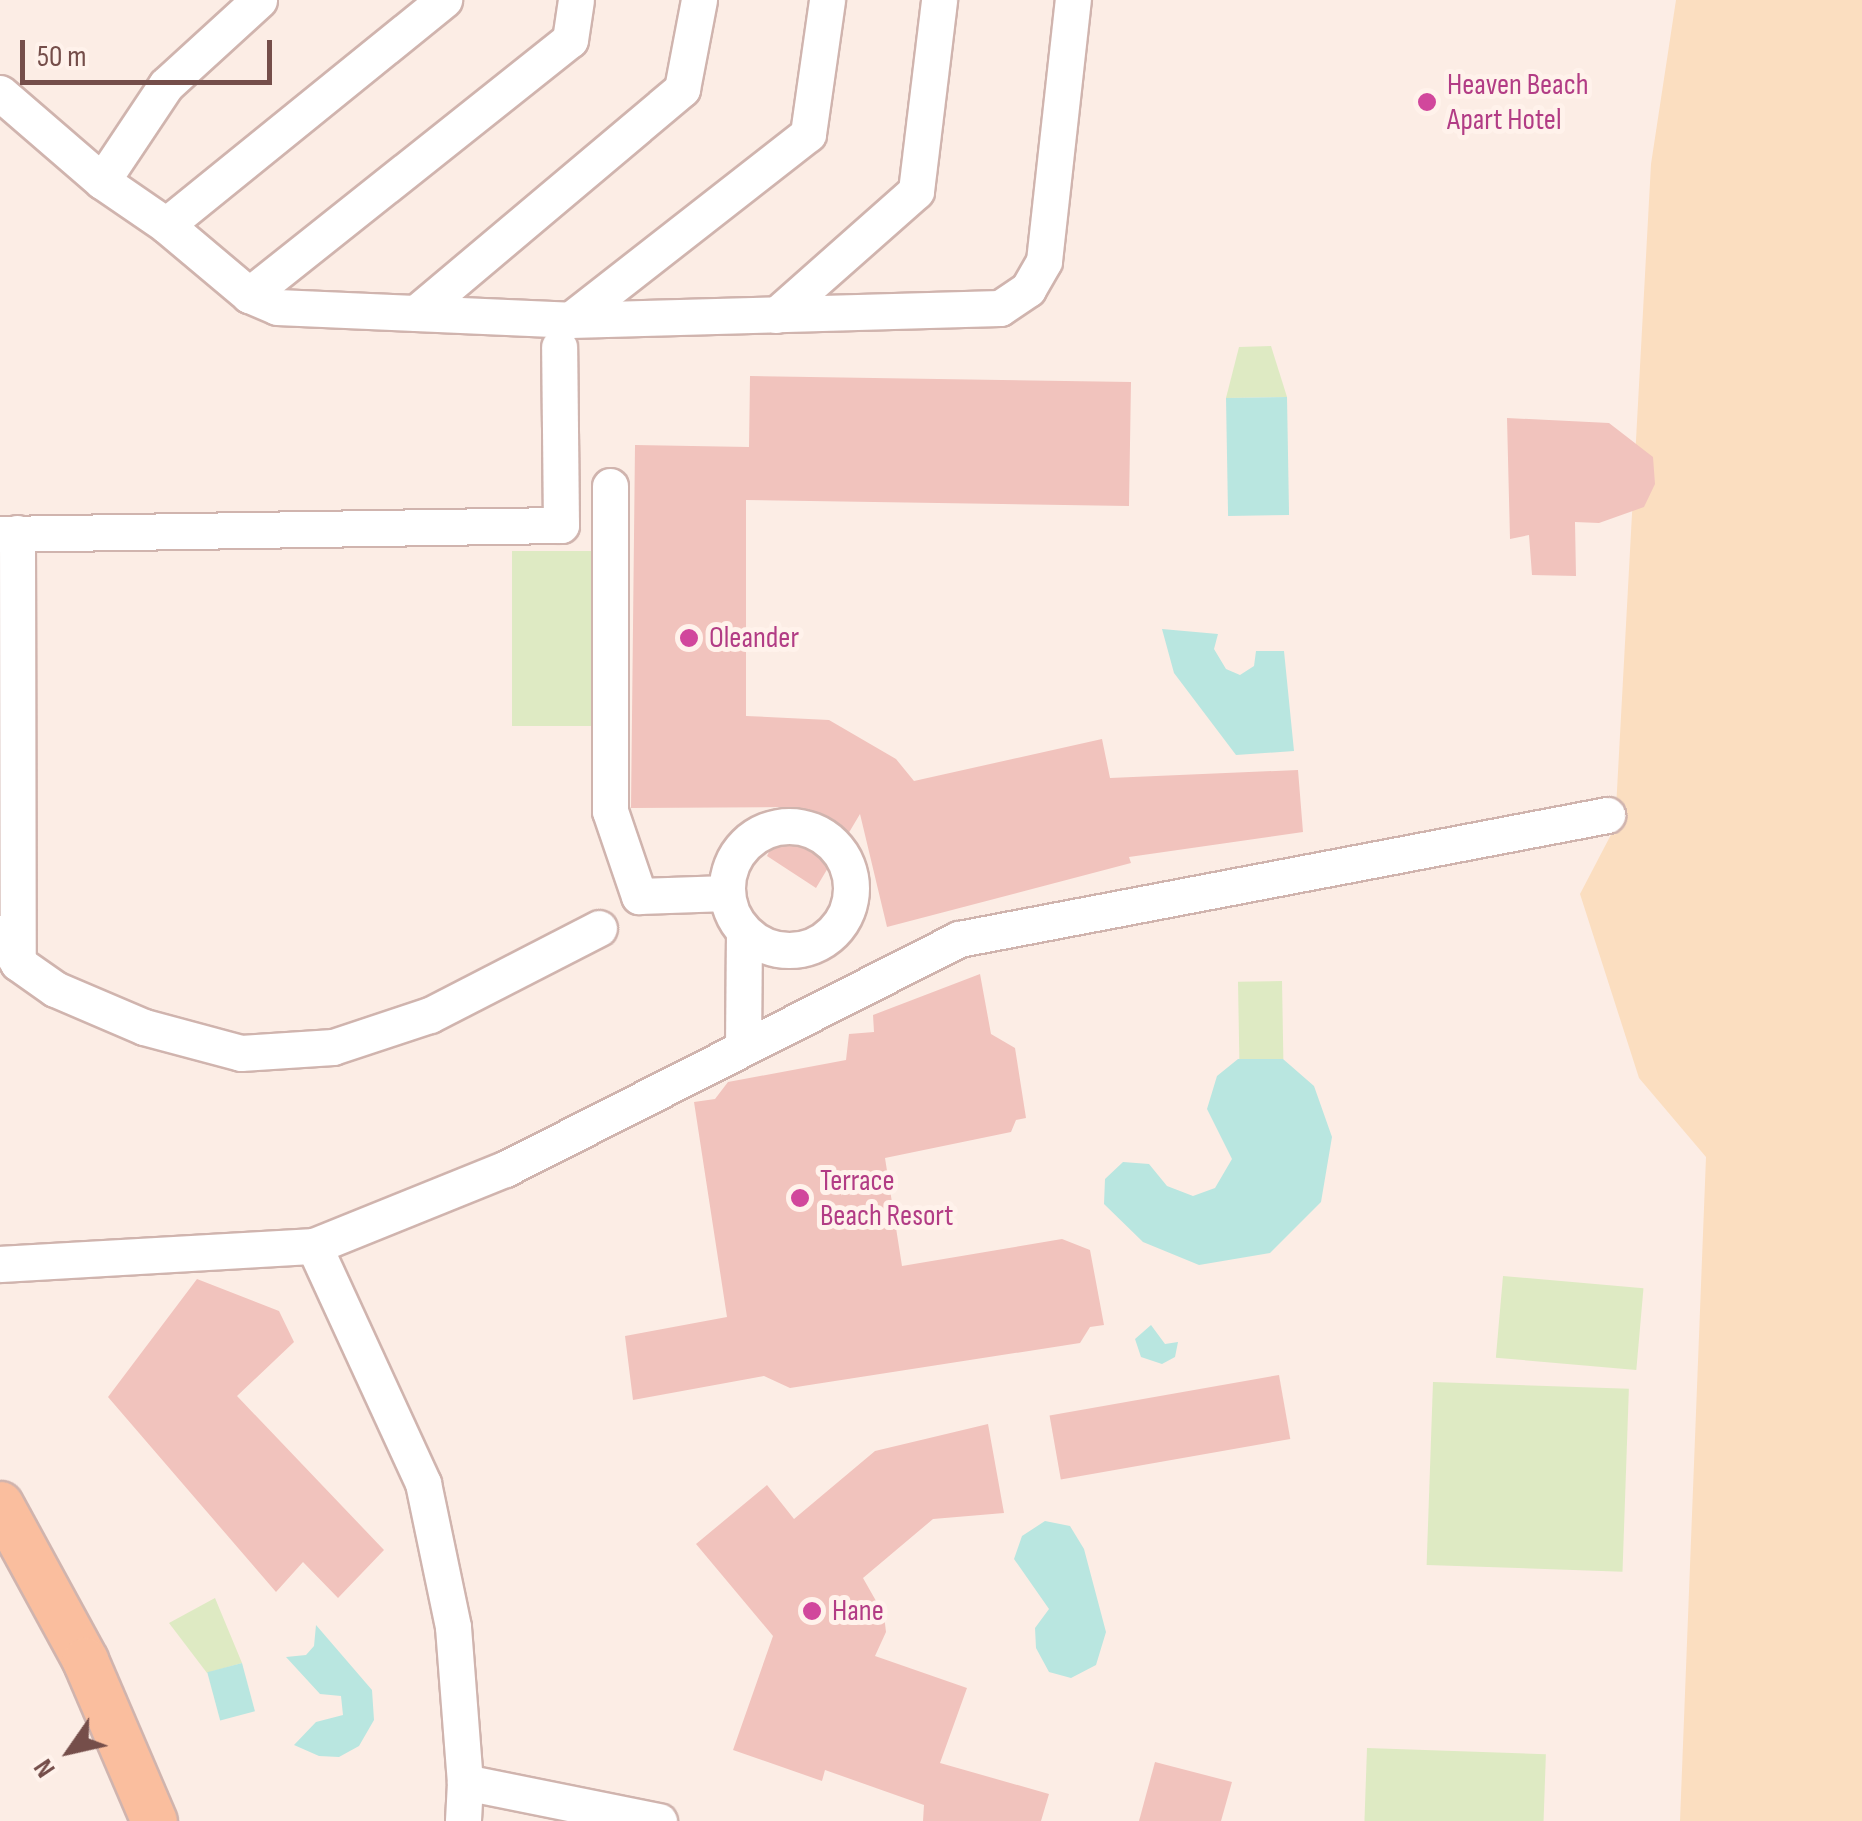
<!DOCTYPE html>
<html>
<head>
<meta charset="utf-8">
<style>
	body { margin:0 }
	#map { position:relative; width:1862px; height:1821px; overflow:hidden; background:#fcede5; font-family:"Sofia Sans Condensed",sans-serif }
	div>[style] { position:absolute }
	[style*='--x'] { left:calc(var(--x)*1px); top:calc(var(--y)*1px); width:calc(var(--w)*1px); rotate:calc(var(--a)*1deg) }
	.green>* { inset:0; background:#deeac3; transform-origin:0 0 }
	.sand>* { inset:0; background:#fbdec0 }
	.water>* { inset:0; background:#b9e6e0; transform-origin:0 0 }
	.building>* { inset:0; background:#f1c3bd; transform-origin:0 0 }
	.roads { filter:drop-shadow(2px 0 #d0b4ae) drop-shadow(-2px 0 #d0b4ae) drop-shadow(0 2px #d0b4ae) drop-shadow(0 -2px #d0b4ae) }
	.minor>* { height:35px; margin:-17.5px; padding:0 17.5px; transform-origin:17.5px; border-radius:17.5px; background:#fff }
	.minor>.ring { margin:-17.5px; padding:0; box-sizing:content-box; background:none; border:35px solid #fff; border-radius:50% }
	.major>* { height:45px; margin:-22.5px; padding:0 22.5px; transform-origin:22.5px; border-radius:22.5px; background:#fabe9e }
	.dots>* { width:28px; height:28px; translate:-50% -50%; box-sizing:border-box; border:5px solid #fff2eb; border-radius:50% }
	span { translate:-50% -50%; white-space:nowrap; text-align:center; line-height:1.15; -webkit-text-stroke:10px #fff2eb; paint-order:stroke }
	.hotel-label { font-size:30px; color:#b23c85 }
	.left { translate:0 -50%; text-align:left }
	.north { position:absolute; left:20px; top:1701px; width:100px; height:100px; -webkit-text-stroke:8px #fff2eb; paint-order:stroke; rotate:236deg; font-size:28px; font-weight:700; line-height:40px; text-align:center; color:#754e4a }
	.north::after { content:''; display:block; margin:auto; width:35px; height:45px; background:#754e4a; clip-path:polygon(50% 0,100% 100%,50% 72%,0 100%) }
	.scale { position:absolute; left:20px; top:40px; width:252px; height:45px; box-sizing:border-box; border:5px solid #754e4a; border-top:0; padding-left:12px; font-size:30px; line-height:35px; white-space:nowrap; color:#754e4a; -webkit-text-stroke:8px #fff2eb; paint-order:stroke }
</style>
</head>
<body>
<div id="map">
	<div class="green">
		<div style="clip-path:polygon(1271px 346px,1287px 397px,1226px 398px,1239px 347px)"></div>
		<div style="left:512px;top:551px;width:83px;height:175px"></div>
		<div style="left:1282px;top:981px;width:78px;height:44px;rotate:89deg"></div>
		<div style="left:1503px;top:1276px;width:141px;height:82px;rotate:5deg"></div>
		<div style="left:1433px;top:1382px;width:196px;height:183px;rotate:2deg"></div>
		<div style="clip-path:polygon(215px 1598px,242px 1663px,207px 1673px,169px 1623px)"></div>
		<div style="left:1367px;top:1748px;width:179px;height:73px;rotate:2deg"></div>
	</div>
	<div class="sand">
		<div style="clip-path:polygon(1676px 0,1862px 0,1862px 1821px,1680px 1821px,1706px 1157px,1639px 1078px,1580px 894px,1615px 827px,1651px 164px)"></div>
	</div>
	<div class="water">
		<div style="left:1287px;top:397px;width:118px;height:61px;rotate:89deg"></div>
		<div style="clip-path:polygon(1162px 629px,1218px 634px,1214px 649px,1226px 669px,1240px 675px,1254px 666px,1256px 651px,1284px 651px,1294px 751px,1236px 755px,1174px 673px)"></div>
		<div style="clip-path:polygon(1238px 1059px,1283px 1059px,1314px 1086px,1332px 1137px,1321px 1202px,1270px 1253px,1199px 1265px,1143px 1242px,1104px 1204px,1105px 1179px,1123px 1162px,1149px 1164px,1167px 1186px,1193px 1196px,1215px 1188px,1232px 1159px,1207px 1109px,1217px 1076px)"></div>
		<div style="clip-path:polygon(1151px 1325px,1165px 1344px,1178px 1342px,1175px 1357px,1162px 1364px,1141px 1357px,1135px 1339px)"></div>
		<div style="clip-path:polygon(1045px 1521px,1070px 1526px,1084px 1549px,1106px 1632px,1096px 1665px,1071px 1678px,1049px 1672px,1036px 1648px,1035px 1628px,1049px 1609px,1014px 1559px,1022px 1536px)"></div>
		<div style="clip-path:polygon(316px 1625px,372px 1690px,374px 1720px,359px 1746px,339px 1757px,319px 1756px,294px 1745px,316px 1722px,343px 1715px,341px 1696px,320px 1694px,286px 1657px,306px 1655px,314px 1646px)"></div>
		<div style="left:242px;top:1663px;width:50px;height:36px;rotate:75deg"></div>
	</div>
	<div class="building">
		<div style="clip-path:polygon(750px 376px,1131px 382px,1129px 506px,746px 500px,746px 716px,829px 720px,896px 759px,914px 781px,1102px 739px,1110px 778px,1298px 770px,1303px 832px,1129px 857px,1131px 863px,887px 927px,860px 814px,816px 888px,767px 856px,790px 807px,631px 808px,635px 445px,749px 447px)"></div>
		<div style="clip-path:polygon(1507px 418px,1609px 423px,1653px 457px,1655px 484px,1644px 507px,1599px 523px,1575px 522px,1576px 576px,1532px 575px,1529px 535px,1510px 539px)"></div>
		<div style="clip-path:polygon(980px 974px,991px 1034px,1015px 1048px,1026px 1118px,1016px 1120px,1011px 1132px,885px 1158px,902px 1266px,1062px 1239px,1090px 1250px,1104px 1325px,1090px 1327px,1080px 1343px,790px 1388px,764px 1376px,633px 1400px,625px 1336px,727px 1317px,694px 1102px,715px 1099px,728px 1082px,846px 1060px,849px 1034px,874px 1032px,873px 1015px)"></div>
		<div style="clip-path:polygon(197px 1279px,279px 1311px,294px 1342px,237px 1396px,384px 1550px,338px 1598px,303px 1562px,276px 1592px,108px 1397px)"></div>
		<div style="left:1279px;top:1375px;width:65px;height:233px;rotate:80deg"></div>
		<div style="clip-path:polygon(988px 1424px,1004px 1513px,933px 1519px,863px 1578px,884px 1615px,886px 1632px,875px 1656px,967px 1688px,940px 1763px,1049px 1794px,1041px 1821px,923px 1821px,924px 1805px,825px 1770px,822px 1781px,733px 1750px,773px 1636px,696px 1544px,767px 1485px,794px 1519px,875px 1451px)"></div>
		<div style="clip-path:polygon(1155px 1762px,1232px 1782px,1221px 1821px,1139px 1821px)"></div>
	</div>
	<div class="roads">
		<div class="minor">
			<div style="--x:0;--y:93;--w:135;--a:40.8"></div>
			<div style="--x:102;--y:181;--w:78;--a:34.5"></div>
			<div style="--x:166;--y:225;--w:109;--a:40.1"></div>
			<div style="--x:249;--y:295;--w:30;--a:23"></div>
			<div style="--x:277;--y:307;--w:293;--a:2.5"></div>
			<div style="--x:570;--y:320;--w:430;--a:-1.6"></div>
			<div style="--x:1000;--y:308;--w:34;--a:-34"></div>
			<div style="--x:1028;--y:289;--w:32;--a:-60"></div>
			<div style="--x:1044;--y:261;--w:263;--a:-83.7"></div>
			<div style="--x:102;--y:181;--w:115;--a:-56.3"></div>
			<div style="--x:166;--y:85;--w:126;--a:-42.4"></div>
			<div style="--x:166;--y:225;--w:358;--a:-39"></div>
			<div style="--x:249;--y:295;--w:410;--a:-38.5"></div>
			<div style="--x:570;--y:40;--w:40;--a:-81.5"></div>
			<div style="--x:416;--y:313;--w:348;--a:-40.1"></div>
			<div style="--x:682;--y:89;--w:91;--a:-79.2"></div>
			<div style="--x:776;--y:315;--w:187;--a:-41.5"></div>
			<div style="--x:916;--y:191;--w:192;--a:-83.1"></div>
			<div style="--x:570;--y:320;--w:302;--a:-38"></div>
			<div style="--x:808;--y:134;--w:135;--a:-81.9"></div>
			<div style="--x:610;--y:486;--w:325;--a:90"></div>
			<div style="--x:610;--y:811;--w:90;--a:71.2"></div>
			<div style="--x:639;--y:896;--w:88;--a:-2"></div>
			<div style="--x:17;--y:533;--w:429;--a:89.9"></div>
			<div style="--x:0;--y:534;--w:561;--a:-0.92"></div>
			<div style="--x:561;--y:525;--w:178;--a:-90.6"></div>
			<div class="ring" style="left:727px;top:826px;width:89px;height:89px"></div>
			<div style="--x:0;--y:933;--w:35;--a:59"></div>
			<div style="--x:18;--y:963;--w:45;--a:35.1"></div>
			<div style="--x:55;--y:989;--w:97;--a:23.1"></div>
			<div style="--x:144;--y:1027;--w:100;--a:15"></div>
			<div style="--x:241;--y:1053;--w:92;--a:-3.7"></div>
			<div style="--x:333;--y:1047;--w:102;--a:-18.3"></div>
			<div style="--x:430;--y:1015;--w:190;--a:-27.2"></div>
			<div style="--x:743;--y:1047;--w:115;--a:-89.5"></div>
			<div style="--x:314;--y:1246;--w:261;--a:65.3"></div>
			<div style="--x:423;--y:1483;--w:147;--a:78.2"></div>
			<div style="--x:453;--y:1627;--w:155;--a:85.6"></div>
			<div style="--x:465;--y:1782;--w:39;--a:93"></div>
			<div style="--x:0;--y:1264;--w:315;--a:-3.3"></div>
			<div style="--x:314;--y:1246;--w:206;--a:-22"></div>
			<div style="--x:505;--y:1169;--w:509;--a:-26.87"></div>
			<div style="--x:959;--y:939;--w:660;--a:-10.83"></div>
			<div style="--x:465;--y:1782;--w:198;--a:11.4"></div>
		</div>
		<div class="major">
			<div style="--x:0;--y:1504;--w:178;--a:61.4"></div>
			<div style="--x:85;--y:1660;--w:175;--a:66.8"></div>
		</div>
	</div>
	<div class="dots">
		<div style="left:1427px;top:102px;background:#d1479c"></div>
		<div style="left:689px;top:638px;background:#d1479c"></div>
		<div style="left:800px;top:1198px;background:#d1479c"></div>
		<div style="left:812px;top:1611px;background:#d1479c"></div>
	</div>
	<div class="hotel-label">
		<span class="left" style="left:1447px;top:102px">Heaven Beach<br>Apart Hotel</span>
		<span class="left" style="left:709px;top:638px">Oleander</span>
		<span class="left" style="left:820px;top:1198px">Terrace<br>Beach Resort</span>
		<span class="left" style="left:832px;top:1611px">Hane</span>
	</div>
	<div class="north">N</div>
	<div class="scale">50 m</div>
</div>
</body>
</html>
